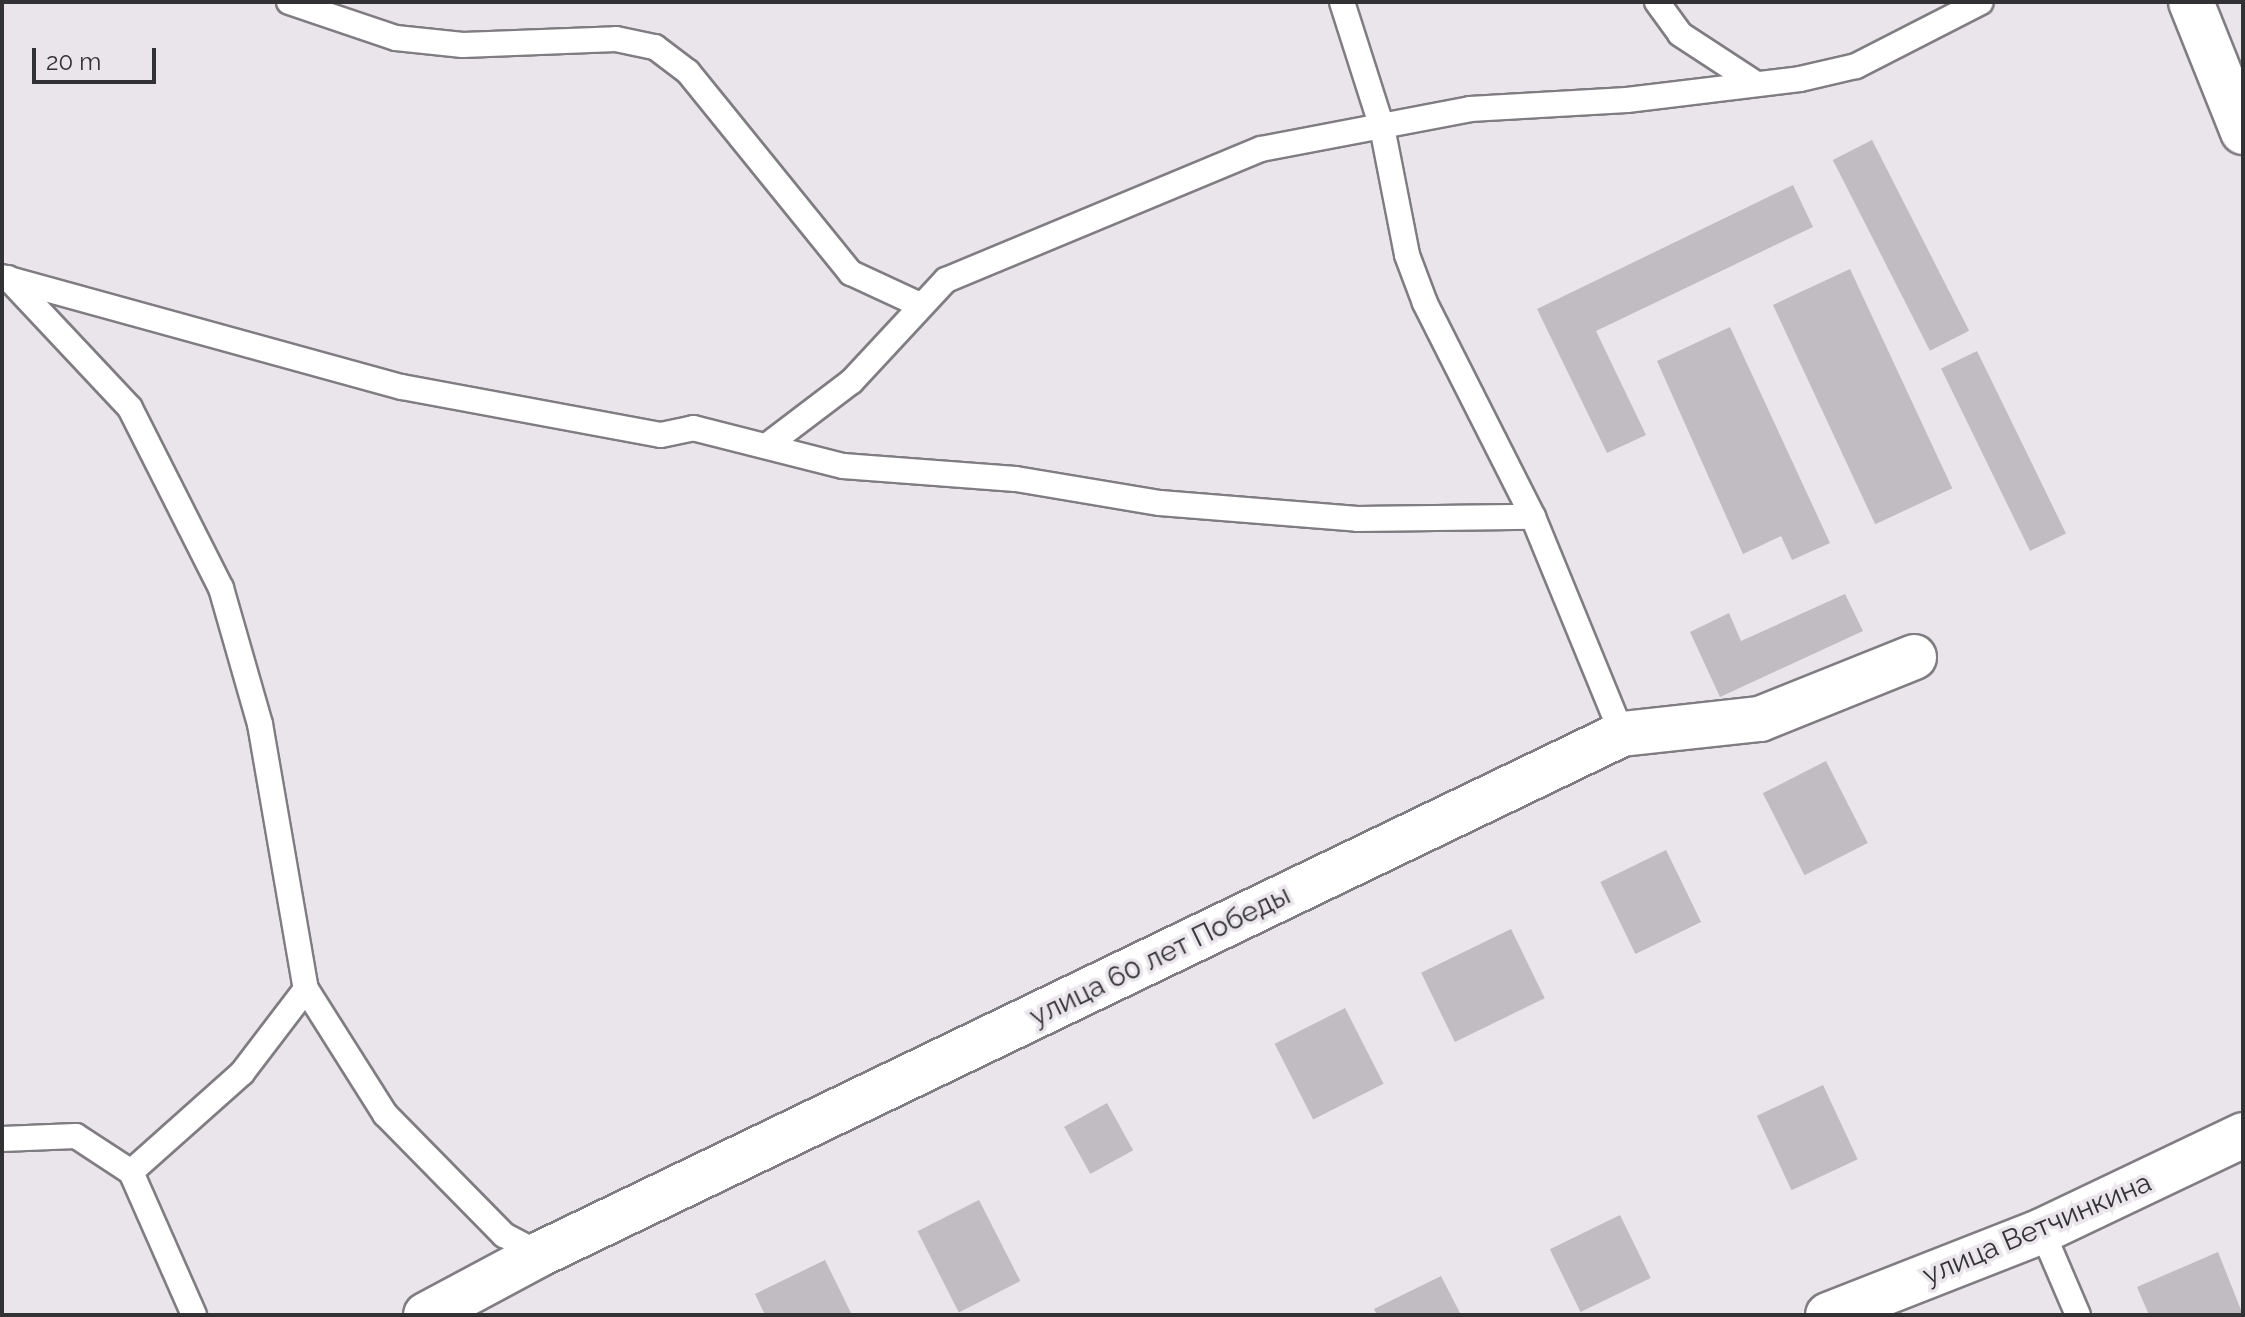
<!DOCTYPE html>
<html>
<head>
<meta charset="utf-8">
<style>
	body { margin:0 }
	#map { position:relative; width:2245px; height:1317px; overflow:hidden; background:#e9e5eb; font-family:Raleway,sans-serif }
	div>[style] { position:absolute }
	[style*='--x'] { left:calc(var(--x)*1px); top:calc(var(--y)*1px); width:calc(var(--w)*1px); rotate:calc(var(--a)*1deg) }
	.building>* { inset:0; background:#c0bcc2; transform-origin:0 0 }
	.roads { filter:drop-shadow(2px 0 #807d82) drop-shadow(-2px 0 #807d82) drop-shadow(0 2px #807d82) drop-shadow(0 -2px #807d82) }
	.service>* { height:24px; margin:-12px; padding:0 12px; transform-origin:12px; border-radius:12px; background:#fff }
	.minor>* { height:44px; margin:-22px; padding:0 22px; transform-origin:22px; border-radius:22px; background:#fff }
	span { translate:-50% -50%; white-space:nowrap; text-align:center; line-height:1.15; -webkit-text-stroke:7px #e9e5eb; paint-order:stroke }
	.street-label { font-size:28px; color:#323133 }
	.frame { position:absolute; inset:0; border:4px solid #323133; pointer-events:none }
	.scale { position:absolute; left:32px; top:48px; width:124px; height:36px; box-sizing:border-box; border:4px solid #323133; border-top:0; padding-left:10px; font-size:24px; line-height:28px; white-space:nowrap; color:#323133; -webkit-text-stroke:6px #e9e5eb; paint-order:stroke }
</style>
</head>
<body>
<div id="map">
	<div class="building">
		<div style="left:1872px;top:140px;width:214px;height:44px;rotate:63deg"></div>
		<div style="clip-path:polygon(1793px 185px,1813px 227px,1596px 331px,1646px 435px,1607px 453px,1537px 309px)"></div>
		<div style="left:1850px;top:269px;width:242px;height:85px;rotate:65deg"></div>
		<div style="clip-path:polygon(1730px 327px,1830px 543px,1792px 560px,1781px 536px,1743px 554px,1657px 361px)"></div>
		<div style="left:1977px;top:351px;width:203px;height:40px;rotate:64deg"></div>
		<div style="clip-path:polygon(1845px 594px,1863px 631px,1720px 697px,1690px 632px,1729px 613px,1741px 641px)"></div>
		<div style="left:1826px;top:761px;width:92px;height:71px;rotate:63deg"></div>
		<div style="left:1666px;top:850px;width:80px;height:73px;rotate:64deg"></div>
		<div style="left:1511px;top:929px;width:77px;height:100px;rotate:64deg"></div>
		<div style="left:1345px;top:1008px;width:85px;height:79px;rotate:63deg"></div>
		<div style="left:1823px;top:1085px;width:82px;height:73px;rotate:65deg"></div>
		<div style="left:1107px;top:1103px;width:54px;height:49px;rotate:61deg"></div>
		<div style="left:979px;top:1200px;width:91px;height:69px;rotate:63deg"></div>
		<div style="left:1620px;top:1215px;width:70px;height:78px;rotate:64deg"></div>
		<div style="clip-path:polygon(2218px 1252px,2243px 1315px,2149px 1315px,2137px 1287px)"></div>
		<div style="clip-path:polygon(825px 1260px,852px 1315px,765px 1315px,755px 1294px)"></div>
		<div style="clip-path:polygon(1441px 1276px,1461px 1315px,1377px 1315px,1374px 1309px)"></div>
	</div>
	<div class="roads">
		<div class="service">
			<div style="--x:289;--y:2;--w:113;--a:18.6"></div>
			<div style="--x:396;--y:38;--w:67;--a:6"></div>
			<div style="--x:463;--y:45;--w:153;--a:-2.2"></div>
			<div style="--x:616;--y:39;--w:40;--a:12"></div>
			<div style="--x:655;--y:47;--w:41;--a:37.1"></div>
			<div style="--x:688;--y:72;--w:259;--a:51"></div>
			<div style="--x:851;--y:273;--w:74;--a:24.8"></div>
			<div style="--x:1342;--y:2;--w:131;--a:72.3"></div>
			<div style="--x:1382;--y:127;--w:130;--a:78.9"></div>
			<div style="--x:1407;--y:255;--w:51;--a:69.4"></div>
			<div style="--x:1425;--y:303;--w:240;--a:63.2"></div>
			<div style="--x:1533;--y:517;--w:235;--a:67.7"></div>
			<div style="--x:1657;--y:2;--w:39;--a:54"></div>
			<div style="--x:1680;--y:34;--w:90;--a:33.2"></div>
			<div style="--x:2;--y:277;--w:415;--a:15.4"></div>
			<div style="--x:402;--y:387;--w:263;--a:10.5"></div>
			<div style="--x:661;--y:435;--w:33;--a:-12"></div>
			<div style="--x:693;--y:428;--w:155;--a:14.2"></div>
			<div style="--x:843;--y:466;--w:173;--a:4.3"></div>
			<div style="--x:1016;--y:479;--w:146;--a:9.5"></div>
			<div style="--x:1160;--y:503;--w:198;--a:4.6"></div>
			<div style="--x:1357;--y:519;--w:176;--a:-0.7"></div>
			<div style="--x:8;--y:278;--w:178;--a:46.8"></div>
			<div style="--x:130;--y:408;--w:202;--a:63.2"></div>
			<div style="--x:221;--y:588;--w:141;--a:74"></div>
			<div style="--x:260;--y:724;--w:269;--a:80.2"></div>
			<div style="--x:306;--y:989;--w:106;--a:127.3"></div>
			<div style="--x:242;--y:1073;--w:149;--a:138.3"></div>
			<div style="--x:769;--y:444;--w:104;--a:-37.2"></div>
			<div style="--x:852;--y:381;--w:138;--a:-47.1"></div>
			<div style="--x:946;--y:280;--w:341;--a:-22.6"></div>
			<div style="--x:1261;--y:149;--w:213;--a:-10.8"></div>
			<div style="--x:1470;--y:109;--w:157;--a:-3.3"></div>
			<div style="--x:1627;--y:100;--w:174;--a:-6.9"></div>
			<div style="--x:1800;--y:79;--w:57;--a:-13.1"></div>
			<div style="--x:1856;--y:66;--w:140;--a:-27.1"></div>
			<div style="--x:306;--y:989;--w:148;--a:57.7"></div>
			<div style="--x:385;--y:1114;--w:170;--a:45.5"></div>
			<div style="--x:504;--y:1235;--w:41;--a:27.8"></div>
			<div style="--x:2;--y:1139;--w:74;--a:-2.3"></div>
			<div style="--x:76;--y:1136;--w:66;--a:33.2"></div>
			<div style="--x:131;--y:1172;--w:156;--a:66.2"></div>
			<div style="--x:2042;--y:1231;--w:91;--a:66.8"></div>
		</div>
		<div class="minor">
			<div style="--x:2191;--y:2;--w:140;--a:68.2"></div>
			<div style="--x:426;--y:1315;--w:129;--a:-28.2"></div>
			<div style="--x:540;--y:1254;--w:1200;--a:-25.67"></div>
			<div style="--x:1622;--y:734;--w:139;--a:-6.2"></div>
			<div style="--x:1760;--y:719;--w:166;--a:-21.9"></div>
			<div style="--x:1828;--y:1315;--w:230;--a:-21.4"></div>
			<div style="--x:2042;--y:1231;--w:223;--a:-25.5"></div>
		</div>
	</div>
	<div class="street-label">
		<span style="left:1160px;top:956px;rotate:-26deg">улица 60 лет Победы</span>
		<span style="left:2037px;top:1229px;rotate:-23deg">улица Ветчинкина</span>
	</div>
	<div class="frame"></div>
	<div class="scale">20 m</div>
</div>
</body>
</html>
